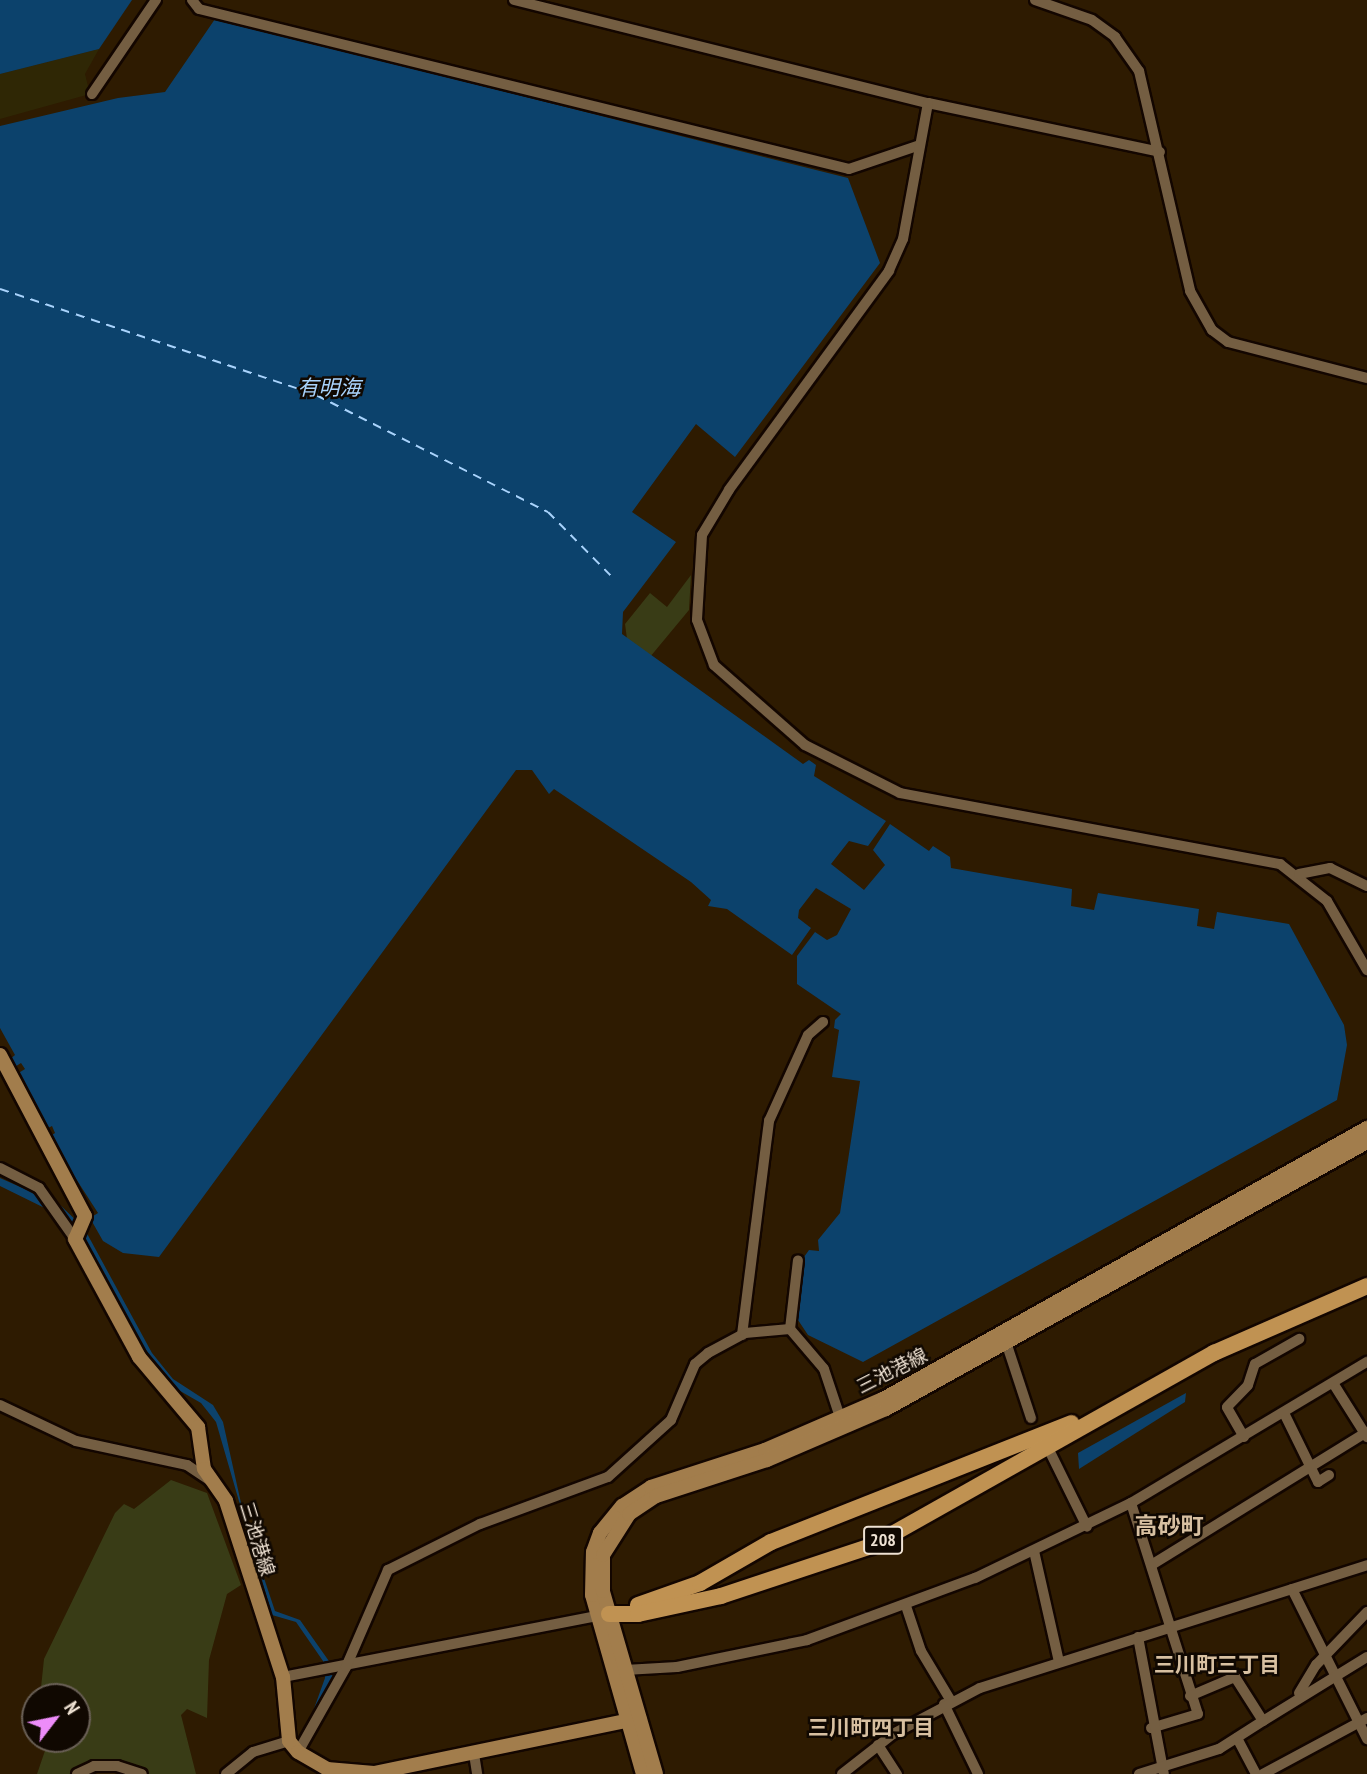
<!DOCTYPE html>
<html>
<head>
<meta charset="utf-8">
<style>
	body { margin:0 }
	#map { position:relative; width:1367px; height:1774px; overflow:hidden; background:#2e1b01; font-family:"PT Sans Narrow","Noto Sans JP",sans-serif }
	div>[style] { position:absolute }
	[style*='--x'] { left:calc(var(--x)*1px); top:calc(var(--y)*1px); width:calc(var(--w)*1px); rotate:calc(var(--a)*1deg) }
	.green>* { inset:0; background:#393c16 }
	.sand>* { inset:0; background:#2f2705 }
	.water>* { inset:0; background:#0c426c }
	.ferry>* { height:2px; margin-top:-1px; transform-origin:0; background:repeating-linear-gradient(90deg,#a9d3fc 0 9px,transparent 0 16px) }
	.roads { filter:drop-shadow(2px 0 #130600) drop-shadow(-2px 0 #130600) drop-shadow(0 2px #130600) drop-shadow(0 -2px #130600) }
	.minor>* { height:10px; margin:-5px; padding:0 5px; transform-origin:5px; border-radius:5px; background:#745e42 }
	.major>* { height:14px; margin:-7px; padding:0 7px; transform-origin:7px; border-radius:7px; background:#a27d4c }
	.highway>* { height:16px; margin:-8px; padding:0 8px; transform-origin:8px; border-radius:8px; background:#c09252 }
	span { translate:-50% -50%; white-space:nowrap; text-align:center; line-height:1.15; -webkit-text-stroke:5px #100801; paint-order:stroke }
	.shield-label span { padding:2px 5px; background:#100801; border:2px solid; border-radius:5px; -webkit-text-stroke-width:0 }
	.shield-label { font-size:18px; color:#efe2d3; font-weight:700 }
	.street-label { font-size:19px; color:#efe2d3 }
	.water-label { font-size:21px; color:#a9d3fc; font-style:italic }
	.neighbourhood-label { font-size:21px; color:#d8c0a1; font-weight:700 }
	.quarter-label { font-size:23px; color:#d8c0a1; font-weight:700 }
	.north { position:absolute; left:21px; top:1683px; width:70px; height:70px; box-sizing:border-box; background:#100801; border:2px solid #695f55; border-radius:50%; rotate:58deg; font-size:19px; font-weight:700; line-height:28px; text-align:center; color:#efe2d3 }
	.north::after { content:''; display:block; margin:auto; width:24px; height:32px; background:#ed8cf9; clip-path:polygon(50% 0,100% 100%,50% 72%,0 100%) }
</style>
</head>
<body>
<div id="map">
	<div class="green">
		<div style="clip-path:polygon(691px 575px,689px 610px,650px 657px,627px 639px,625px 624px,650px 593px,667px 607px)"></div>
		<div style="clip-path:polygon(171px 1480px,207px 1493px,241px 1585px,227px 1594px,209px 1660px,207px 1718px,187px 1709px,181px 1715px,196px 1774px,149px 1774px,116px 1762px,69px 1774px,37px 1774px,49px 1739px,77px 1739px,77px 1697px,40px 1697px,44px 1659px,115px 1513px,124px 1504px,134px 1509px)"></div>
	</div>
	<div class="sand">
		<div style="clip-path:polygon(99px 49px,85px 74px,90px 94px,0 119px,0 74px)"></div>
	</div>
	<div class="water">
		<div style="clip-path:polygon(0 0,132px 0,99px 49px,0 74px)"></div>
		<div style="clip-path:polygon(215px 19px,848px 178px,880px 263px,735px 457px,696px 424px,632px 512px,676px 542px,623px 612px,622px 634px,803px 764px,809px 760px,816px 765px,814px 776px,886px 821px,868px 846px,849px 841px,831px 864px,864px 890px,885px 865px,873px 850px,890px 824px,929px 851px,933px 846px,950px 857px,951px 868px,1072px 889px,1071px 906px,1094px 910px,1098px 893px,1199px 909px,1197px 926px,1214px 929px,1217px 912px,1289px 924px,1344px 1025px,1347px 1045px,1337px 1100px,863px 1362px,808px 1335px,796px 1317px,804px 1257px,809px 1250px,819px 1251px,818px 1240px,840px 1213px,860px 1081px,832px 1077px,839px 1030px,834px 1028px,835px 1020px,841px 1014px,797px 984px,797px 956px,815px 932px,827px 940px,837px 935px,851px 909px,816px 888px,799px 910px,798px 918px,811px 928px,792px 955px,727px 909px,708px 906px,711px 900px,691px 882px,554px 789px,549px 794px,532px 770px,516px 770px,159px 1257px,123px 1253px,103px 1241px,90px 1218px,98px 1213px,49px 1137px,55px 1133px,52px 1126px,46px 1129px,17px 1074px,25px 1069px,21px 1063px,13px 1068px,9px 1060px,15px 1055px,0 1028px,0 126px,118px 98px,165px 92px)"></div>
		<div style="clip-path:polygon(0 1178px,59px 1204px,84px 1228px,152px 1353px,173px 1379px,213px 1405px,223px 1422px,245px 1521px,275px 1611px,300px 1620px,331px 1664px,333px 1680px,307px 1728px,325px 1678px,323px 1661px,296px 1622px,272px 1615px,216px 1422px,201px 1403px,168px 1384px,143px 1354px,82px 1235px,67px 1219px,0 1186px)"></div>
		<div style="clip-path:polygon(1186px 1393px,1185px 1402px,1079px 1469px,1078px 1453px)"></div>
	</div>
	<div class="ferry">
		<div style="--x:0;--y:289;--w:333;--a:18.5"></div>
		<div style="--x:316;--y:395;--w:260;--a:26.8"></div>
		<div style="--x:548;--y:512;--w:95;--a:45.4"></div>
	</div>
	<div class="roads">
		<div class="minor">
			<div style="--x:192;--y:0;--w:11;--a:52"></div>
			<div style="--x:199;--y:9;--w:669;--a:13.83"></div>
			<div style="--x:849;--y:169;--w:75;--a:-18.7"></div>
			<div style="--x:514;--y:0;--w:427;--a:14"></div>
			<div style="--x:928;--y:103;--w:237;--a:11.9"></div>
			<div style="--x:1035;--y:0;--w:60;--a:19.3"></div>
			<div style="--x:1092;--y:20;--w:29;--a:36"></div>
			<div style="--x:1115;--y:37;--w:42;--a:54.8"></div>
			<div style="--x:1139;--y:71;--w:226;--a:76.9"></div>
			<div style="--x:1190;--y:291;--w:45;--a:60.6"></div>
			<div style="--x:1212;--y:330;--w:20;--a:37"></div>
			<div style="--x:1228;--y:342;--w:144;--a:14.5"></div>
			<div style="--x:92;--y:94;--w:114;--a:-55.8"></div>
			<div style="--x:928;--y:103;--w:138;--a:100.4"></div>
			<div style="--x:903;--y:239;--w:35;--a:114"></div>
			<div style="--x:889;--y:271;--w:271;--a:126.2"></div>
			<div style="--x:729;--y:490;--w:52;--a:121"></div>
			<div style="--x:702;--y:535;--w:85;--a:93.4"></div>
			<div style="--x:697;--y:620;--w:48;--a:69.3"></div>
			<div style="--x:714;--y:665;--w:121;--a:41.3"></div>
			<div style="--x:805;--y:745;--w:106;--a:26.8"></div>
			<div style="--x:900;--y:793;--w:387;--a:10.6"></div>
			<div style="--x:1280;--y:864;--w:60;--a:38.2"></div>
			<div style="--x:1327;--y:901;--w:80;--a:59.9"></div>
			<div style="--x:1299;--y:874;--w:32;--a:-11"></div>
			<div style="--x:1330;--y:868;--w:41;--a:25.9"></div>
			<div style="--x:0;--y:1168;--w:44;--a:27.1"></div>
			<div style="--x:39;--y:1188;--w:62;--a:54.8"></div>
			<div style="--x:790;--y:1329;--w:52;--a:49.6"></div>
			<div style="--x:824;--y:1369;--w:57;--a:71.6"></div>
			<div style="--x:790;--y:1329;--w:69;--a:-83.4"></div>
			<div style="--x:742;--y:1335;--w:216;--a:-82.8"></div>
			<div style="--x:769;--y:1121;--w:94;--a:-65.6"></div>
			<div style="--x:808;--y:1035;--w:20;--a:-41"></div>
			<div style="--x:1006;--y:1342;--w:80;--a:71.8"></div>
			<div style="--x:1333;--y:1383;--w:64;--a:57.8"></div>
			<div style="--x:0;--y:1405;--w:84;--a:25.3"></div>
			<div style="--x:76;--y:1441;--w:114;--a:12.2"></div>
			<div style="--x:187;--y:1465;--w:27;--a:34"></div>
			<div style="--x:1284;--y:1413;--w:77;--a:63.8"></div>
			<div style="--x:1318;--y:1482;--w:13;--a:-32"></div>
			<div style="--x:1244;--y:1437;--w:34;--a:-120"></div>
			<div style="--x:1227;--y:1407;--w:30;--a:-46"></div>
			<div style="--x:1248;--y:1385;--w:22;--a:-72"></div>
			<div style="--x:1255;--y:1364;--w:51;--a:-29.6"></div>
			<div style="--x:1051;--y:1454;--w:81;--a:63.7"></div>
			<div style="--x:1131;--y:1503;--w:221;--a:72.4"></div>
			<div style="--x:1198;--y:1714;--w:49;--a:163.4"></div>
			<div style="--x:1034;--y:1551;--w:114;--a:77.3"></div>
			<div style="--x:1153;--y:1564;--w:251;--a:-31.7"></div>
			<div style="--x:1292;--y:1589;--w:168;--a:63.4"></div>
			<div style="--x:906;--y:1606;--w:47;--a:71.6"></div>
			<div style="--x:921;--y:1651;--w:58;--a:59"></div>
			<div style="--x:1138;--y:1637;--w:139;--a:79.3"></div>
			<div style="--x:625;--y:1670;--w:52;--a:-3.3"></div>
			<div style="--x:677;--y:1667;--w:133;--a:-11.7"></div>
			<div style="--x:807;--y:1640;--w:179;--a:-20.3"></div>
			<div style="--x:975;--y:1578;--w:173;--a:-25.7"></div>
			<div style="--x:1131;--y:1503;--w:275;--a:-30.9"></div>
			<div style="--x:283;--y:1677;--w:325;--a:-11"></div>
			<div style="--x:1299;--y:1693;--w:33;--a:-59"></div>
			<div style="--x:1316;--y:1665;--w:74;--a:-46.1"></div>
			<div style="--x:1190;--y:1696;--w:49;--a:-22.9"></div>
			<div style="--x:1235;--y:1677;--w:52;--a:57.5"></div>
			<div style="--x:1263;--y:1721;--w:122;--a:-31.6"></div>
			<div style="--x:944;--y:1704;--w:78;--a:64.1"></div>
			<div style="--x:1237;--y:1738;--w:41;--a:62.2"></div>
			<div style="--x:878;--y:1745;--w:35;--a:57"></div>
			<div style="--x:298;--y:1752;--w:98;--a:-60.5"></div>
			<div style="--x:346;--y:1667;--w:106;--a:-66.6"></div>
			<div style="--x:388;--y:1570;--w:103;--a:-26.6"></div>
			<div style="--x:480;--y:1524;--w:136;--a:-20.2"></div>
			<div style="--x:608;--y:1477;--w:85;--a:-42.1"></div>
			<div style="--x:671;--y:1420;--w:61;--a:-66.8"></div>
			<div style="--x:695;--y:1364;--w:17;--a:-40"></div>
			<div style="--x:708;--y:1353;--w:42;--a:-28.4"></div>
			<div style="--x:745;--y:1333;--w:45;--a:-5.1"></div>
			<div style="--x:474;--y:1754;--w:20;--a:81"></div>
			<div style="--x:77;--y:1774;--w:19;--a:-25"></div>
			<div style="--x:94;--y:1766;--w:23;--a:0"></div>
			<div style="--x:117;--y:1766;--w:26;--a:18"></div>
			<div style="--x:226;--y:1774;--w:35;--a:-39"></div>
			<div style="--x:253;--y:1752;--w:38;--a:-17"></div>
			<div style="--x:842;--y:1774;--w:65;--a:-38.1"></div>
			<div style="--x:893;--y:1734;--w:98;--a:-27.9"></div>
			<div style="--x:980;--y:1688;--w:406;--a:-17.6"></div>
			<div style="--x:1139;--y:1774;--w:84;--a:-17.4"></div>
			<div style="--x:1219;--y:1749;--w:52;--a:-32.5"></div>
			<div style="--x:1263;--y:1774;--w:118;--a:-28.3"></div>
		</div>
		<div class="major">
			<div style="--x:0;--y:1055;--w:182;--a:62.2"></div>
			<div style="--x:85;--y:1216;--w:25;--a:113"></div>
			<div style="--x:75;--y:1239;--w:134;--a:61.5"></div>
			<div style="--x:139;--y:1357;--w:92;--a:49.9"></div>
			<div style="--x:198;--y:1427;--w:42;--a:81.9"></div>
			<div style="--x:204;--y:1469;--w:39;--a:55"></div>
			<div style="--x:226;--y:1501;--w:185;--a:72.1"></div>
			<div style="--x:283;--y:1677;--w:64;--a:84.6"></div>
			<div style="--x:289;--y:1741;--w:14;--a:51"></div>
			<div style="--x:298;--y:1752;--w:34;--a:30"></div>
			<div style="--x:327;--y:1769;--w:47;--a:4.9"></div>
			<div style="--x:374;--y:1773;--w:271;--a:-11.7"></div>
			<div style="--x:643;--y:1774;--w:186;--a:-105.9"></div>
			<div style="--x:592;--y:1595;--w:43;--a:-88.7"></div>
			<div style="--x:593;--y:1552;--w:20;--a:-70"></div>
			<div style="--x:600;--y:1533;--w:35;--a:-51"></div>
			<div style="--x:622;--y:1506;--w:35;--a:-33"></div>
			<div style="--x:651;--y:1487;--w:120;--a:-18"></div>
			<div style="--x:765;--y:1450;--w:129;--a:-23.4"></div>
			<div style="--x:883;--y:1399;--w:555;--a:-29.25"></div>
			<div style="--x:656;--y:1774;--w:191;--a:-106.2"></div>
			<div style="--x:603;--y:1591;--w:36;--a:-90"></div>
			<div style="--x:603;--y:1555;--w:49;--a:-57.6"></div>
			<div style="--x:629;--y:1514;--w:32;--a:-34"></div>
			<div style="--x:656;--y:1496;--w:117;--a:-18"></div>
			<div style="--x:767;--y:1460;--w:129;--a:-23.2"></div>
			<div style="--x:886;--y:1409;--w:550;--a:-29.03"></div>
		</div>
		<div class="highway">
			<div style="--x:638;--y:1605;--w:66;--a:-19.5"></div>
			<div style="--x:700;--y:1583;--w:82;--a:-30"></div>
			<div style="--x:771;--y:1542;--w:323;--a:-21.6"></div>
			<div style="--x:609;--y:1614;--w:29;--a:0"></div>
			<div style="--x:638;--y:1614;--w:85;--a:-12.2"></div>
			<div style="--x:721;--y:1596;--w:158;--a:-18.4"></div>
			<div style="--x:871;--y:1546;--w:394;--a:-29.4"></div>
			<div style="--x:1214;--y:1353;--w:167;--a:-23.6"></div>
		</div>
	</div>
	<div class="shield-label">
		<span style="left:883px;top:1540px">208</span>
	</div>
	<div class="street-label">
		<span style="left:892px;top:1371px;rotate:-27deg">三池港線</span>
		<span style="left:257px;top:1539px;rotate:73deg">三池港線</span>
	</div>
	<div class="water-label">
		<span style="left:329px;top:388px">有明海</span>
	</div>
	<div class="neighbourhood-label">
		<span style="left:1217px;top:1665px">三川町三丁目</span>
		<span style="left:871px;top:1728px">三川町四丁目</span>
	</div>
	<div class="quarter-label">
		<span style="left:1169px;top:1526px">高砂町</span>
	</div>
	<div class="north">N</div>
</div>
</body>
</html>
